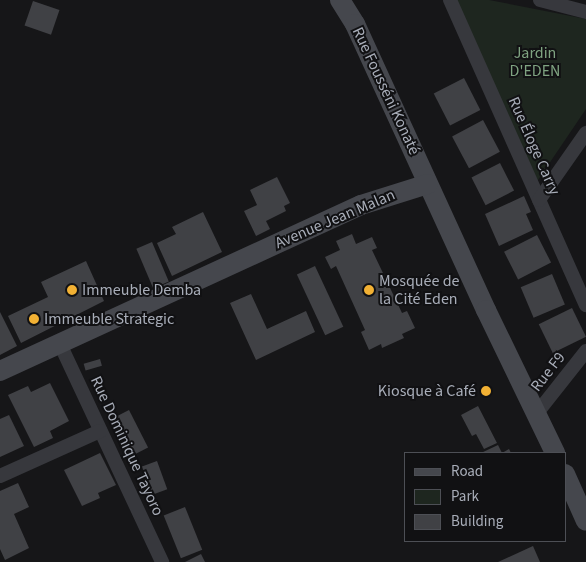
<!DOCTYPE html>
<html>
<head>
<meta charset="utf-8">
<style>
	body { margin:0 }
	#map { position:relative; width:586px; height:562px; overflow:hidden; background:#161618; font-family:"Source Sans 3",sans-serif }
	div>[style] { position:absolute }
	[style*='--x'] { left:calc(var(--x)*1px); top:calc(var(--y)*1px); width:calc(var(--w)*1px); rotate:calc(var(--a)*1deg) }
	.green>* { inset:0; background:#1e261f }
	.building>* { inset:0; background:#404145; transform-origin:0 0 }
	.minor>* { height:14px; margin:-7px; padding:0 7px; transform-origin:7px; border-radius:7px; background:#37383d }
	.secondary>* { height:20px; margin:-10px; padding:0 10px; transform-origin:10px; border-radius:10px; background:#45474d }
	.dots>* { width:14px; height:14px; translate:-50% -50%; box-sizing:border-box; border:2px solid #111113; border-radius:50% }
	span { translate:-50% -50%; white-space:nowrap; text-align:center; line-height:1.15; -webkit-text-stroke:4px #111113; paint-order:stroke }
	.park-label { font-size:16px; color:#7fa381 }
	.street-label { font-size:16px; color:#a8adb8 }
	.poi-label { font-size:16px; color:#a8adb8 }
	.left { translate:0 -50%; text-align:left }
	.right { translate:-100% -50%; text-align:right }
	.legend { position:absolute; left:404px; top:452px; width:162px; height:90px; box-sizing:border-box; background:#111113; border:1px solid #4d4f55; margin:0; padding:6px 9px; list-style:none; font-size:15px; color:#a8adb8 }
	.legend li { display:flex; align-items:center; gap:10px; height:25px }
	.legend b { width:25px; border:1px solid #4d4f55 }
</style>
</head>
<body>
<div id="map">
	<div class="green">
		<div style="clip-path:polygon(449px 0,489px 0,586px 19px,586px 109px,536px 183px)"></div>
	</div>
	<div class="building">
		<div style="left:33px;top:1px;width:28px;height:26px;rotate:19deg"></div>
		<div style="left:464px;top:78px;width:36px;height:34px;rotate:63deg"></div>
		<div style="left:483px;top:120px;width:36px;height:35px;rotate:62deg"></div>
		<div style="left:500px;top:163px;width:31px;height:32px;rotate:63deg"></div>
		<div style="clip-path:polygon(277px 177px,290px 203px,284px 206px,286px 211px,266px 221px,270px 229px,256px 236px,244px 211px,257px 205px,250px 190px)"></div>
		<div style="clip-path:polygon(524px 196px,531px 212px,526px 214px,533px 230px,499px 246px,485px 214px)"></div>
		<div style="clip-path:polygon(203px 212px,222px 252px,172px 276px,157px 243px,176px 234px,172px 227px)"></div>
		<div style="clip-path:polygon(352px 234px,356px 244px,372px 237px,377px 248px,372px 250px,402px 313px,407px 311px,415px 328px,402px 334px,404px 338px,382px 348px,381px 344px,369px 350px,361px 332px,365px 330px,336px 266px,331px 269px,325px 257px,340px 250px,336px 241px)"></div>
		<div style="left:537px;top:235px;width:31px;height:37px;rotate:63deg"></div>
		<div style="left:152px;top:242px;width:43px;height:17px;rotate:67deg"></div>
		<div style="clip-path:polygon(86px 261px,104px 301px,21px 343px,8px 316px,48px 297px,41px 282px)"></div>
		<div style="left:315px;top:266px;width:67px;height:20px;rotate:65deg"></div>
		<div style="left:552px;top:274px;width:33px;height:34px;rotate:67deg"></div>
		<div style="clip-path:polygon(251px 294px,267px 329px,306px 311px,315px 332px,256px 360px,230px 303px)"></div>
		<div style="left:572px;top:308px;width:32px;height:37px;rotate:64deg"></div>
		<div style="clip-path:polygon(0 312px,17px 346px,0 355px)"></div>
		<div style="left:100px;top:359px;width:7px;height:17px;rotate:74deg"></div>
		<div style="clip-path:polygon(50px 383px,69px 421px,50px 431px,53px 438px,34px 447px,8px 395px,28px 386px,31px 392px)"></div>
		<div style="clip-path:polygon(478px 406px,497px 443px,484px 449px,476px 434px,472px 436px,461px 415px)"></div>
		<div style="left:129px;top:410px;width:42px;height:17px;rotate:63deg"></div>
		<div style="clip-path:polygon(9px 415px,24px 446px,0 457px,0 419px)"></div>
		<div style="clip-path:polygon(498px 445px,502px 453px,509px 449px,511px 453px,481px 453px)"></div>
		<div style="clip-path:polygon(100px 453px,116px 485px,98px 493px,100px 498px,82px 506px,64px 470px)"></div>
		<div style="left:157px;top:461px;width:30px;height:16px;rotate:70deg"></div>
		<div style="clip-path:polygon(18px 483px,29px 507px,14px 514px,29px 548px,5px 560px,0 549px,0 491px)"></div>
		<div style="left:185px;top:507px;width:46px;height:23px;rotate:68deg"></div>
		<div style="clip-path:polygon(533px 546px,540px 562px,498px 562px)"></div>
		<div style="clip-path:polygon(201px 554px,205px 562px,185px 562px)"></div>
	</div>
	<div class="minor">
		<div style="--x:450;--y:0;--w:334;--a:66"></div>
		<div style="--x:540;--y:0;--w:48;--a:14.6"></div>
		<div style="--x:539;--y:200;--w:82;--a:-55"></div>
		<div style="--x:60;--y:344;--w:241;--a:64.9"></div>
		<div style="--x:537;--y:413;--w:79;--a:-51.7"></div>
		<div style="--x:0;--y:476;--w:110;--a:-24.2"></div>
	</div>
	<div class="secondary">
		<div style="--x:340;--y:0;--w:28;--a:58"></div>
		<div style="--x:355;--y:24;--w:315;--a:65.4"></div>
		<div style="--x:486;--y:310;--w:159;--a:64.2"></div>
		<div style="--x:0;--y:371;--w:397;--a:-24.7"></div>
		<div style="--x:361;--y:205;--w:70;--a:-17.4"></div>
		<div style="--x:565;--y:474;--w:51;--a:65.9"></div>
	</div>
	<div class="dots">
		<div style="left:72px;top:290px;background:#f2b134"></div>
		<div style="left:369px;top:290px;background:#f2b134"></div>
		<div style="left:34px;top:319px;background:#f2b134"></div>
		<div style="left:486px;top:391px;background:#f2b134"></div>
	</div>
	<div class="park-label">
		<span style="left:535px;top:62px">Jardin<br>D'EDEN</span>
	</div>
	<div class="street-label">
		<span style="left:386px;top:91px;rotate:65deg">Rue Fousséni Konaté</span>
		<span style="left:534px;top:146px;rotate:66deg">Rue Éloge Carry</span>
		<span style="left:335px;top:219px;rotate:-23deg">Avenue Jean Malan</span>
		<span style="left:548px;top:372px;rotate:-52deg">Rue F9</span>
		<span style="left:127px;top:446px;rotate:65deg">Rue Dominique Tayoro</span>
	</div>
	<div class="poi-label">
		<span class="left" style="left:379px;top:290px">Mosquée de<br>la Cité Eden</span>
		<span class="left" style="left:82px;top:290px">Immeuble Demba</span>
		<span class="left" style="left:44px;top:319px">Immeuble Strategic</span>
		<span class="right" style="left:476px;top:391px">Kiosque à Café</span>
	</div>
	<ul class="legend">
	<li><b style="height:6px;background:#45474d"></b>Road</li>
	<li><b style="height:14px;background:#1e261f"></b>Park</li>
	<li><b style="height:14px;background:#404145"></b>Building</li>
	</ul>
</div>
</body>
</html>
